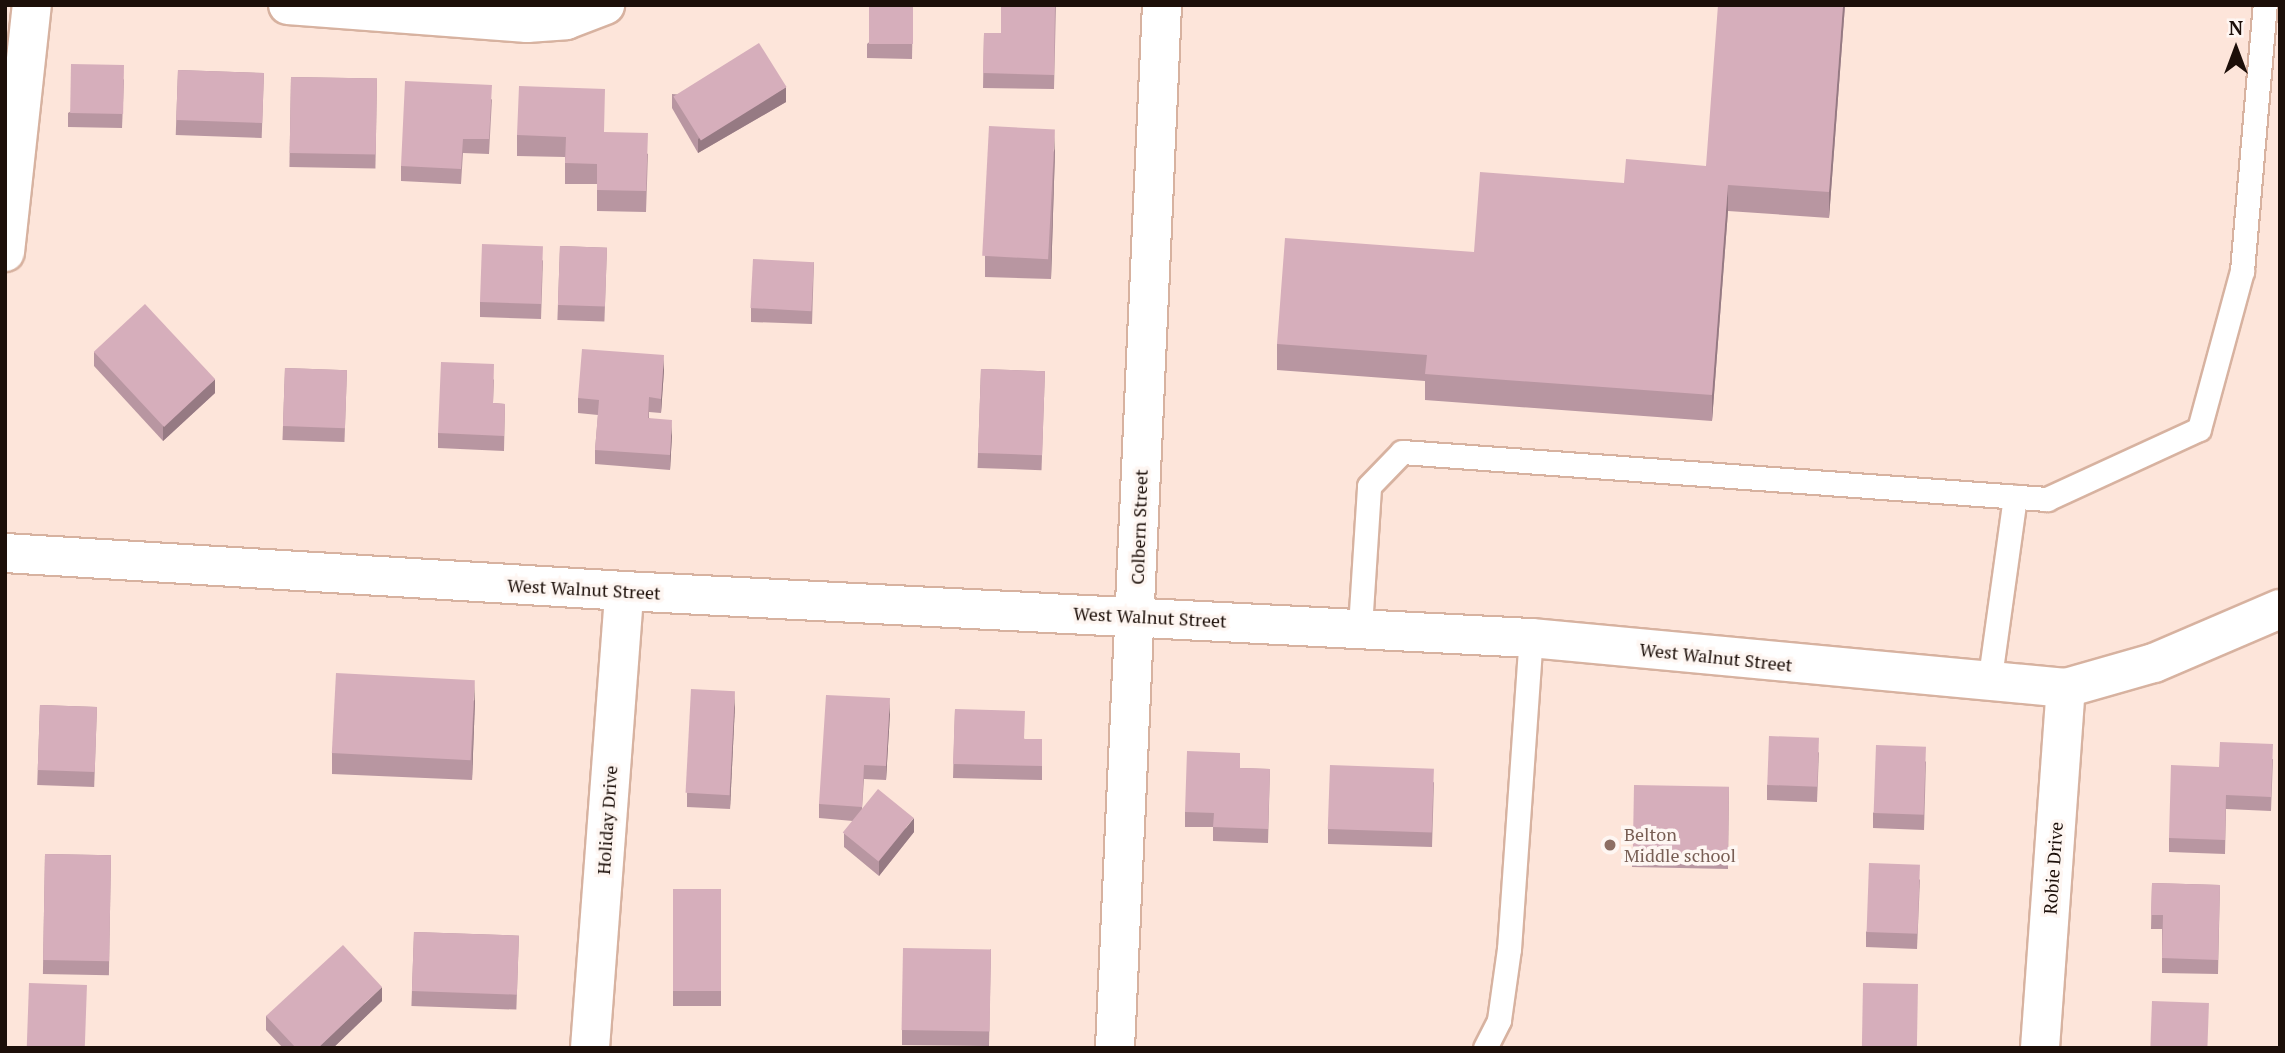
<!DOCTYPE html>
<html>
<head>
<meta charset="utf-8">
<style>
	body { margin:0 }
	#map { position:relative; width:2285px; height:1053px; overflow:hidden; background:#fde5da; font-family:"PT Serif",serif }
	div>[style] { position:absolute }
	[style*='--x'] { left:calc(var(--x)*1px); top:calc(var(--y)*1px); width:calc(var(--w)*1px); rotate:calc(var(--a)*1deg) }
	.roads { filter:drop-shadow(2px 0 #d7b2a0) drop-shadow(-2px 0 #d7b2a0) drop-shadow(0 2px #d7b2a0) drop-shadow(0 -2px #d7b2a0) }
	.service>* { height:23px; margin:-11.5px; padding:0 11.5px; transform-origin:11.5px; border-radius:11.5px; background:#fff }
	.minor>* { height:38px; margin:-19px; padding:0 19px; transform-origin:19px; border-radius:19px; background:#fff }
	.wall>* { inset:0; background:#b896a1; transform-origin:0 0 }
	.shaded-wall>* { inset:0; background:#967a83 }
	.building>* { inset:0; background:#d6aebb; transform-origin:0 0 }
	.dots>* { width:19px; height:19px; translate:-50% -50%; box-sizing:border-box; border:4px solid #fef6f2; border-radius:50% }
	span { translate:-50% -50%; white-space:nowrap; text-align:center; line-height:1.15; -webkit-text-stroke:7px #fef6f2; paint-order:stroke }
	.street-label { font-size:18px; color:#1c0f09 }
	.education-label { font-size:18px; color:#785e54 }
	.left { translate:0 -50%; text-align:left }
	.frame { position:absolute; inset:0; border:7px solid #1c0f09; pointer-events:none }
	.north { position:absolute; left:2201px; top:14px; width:70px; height:70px; -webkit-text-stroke:5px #fef6f2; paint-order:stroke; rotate:0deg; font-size:19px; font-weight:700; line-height:28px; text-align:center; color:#1c0f09 }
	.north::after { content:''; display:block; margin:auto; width:24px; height:32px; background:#1c0f09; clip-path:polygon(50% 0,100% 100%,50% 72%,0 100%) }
</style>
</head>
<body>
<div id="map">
	<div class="roads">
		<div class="service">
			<div style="--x:1360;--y:627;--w:141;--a:-86.3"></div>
			<div style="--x:1369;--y:486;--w:47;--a:-45.9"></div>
			<div style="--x:1402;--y:452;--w:647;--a:4.17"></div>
			<div style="--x:2047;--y:499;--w:167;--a:-24.7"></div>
			<div style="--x:2199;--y:429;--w:164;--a:-74.8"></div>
			<div style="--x:2242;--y:271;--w:267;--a:-85.1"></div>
			<div style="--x:1989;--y:684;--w:189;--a:-82.1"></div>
			<div style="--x:1485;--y:1048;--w:31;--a:-63"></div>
			<div style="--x:1499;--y:1020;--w:72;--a:-82"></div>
			<div style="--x:1509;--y:949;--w:312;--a:-86"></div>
		</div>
		<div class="minor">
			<div style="--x:288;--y:5;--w:240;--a:4.3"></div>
			<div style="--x:527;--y:23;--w:39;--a:-4"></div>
			<div style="--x:566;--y:20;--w:42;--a:-21"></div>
			<div style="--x:5;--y:252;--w:248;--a:-83.8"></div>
			<div style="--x:5;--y:553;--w:620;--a:3.51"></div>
			<div style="--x:624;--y:591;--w:908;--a:2.97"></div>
			<div style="--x:1531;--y:638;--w:537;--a:5.34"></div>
			<div style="--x:2066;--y:688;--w:91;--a:-15.9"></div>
			<div style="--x:2154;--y:663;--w:137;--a:-23.2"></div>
			<div style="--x:590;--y:1048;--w:458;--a:-85.7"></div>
			<div style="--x:1115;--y:1048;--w:1044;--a:-87.42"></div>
			<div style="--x:2040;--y:1048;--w:361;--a:-85.9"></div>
		</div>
	</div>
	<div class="wall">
		<div style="clip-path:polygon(913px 5px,912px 59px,867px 58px,867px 44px)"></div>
		<div style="clip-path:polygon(1056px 5px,1054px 89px,983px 88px,984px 33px,1001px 33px)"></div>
		<div style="clip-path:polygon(1845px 5px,1829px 218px,1728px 211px,1712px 421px,1425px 400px,1425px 381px,1277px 370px,1277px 344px,1624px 183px,1706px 166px)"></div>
		<div style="left:178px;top:70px;width:86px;height:65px;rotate:2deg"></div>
		<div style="left:291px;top:77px;width:86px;height:90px;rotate:1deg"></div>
		<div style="clip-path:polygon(124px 79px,122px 128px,68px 127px,68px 113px)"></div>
		<div style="clip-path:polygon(672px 94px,786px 102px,698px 153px,672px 108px)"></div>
		<div style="clip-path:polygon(492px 99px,489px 154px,463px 153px,461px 184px,401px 181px,401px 166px)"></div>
		<div style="clip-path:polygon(604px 132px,648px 154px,646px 212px,597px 211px,597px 184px,565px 184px,565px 157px,517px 156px,517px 135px)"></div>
		<div style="clip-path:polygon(1055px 149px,1051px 279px,985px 277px,985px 256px)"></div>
		<div style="left:560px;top:246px;width:47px;height:74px;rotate:2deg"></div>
		<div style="clip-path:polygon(543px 260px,541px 319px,480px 317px,480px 302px)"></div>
		<div style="clip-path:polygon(814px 262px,812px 324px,751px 322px,751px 308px)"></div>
		<div style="clip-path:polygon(94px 352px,215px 393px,163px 441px,94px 366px)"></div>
		<div style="left:285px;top:368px;width:62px;height:72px;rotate:2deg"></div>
		<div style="left:981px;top:369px;width:64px;height:99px;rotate:2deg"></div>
		<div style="clip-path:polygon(664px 370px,661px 413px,649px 412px,649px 418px,672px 435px,670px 470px,595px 464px,595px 450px,598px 415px,578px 413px,578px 398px)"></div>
		<div style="clip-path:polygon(494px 379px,493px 403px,505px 404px,504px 451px,438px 448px,438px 433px)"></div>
		<div style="clip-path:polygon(475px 700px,472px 780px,332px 774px,332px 753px)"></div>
		<div style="left:40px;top:705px;width:57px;height:80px;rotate:2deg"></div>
		<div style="clip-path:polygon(735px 705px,730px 809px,687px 807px,687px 793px)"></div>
		<div style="clip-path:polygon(955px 709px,1025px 739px,1042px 739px,1042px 780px,953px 778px)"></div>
		<div style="clip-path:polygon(890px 713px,886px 780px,864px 779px,862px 809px,914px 832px,879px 876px,844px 847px,844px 833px,853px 821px,819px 818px,819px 804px)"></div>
		<div style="clip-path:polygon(1819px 752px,1817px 802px,1767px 800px,1767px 785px)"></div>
		<div style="clip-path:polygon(2273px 759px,2271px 811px,2226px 809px,2225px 854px,2169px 852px,2169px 838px,2219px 767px)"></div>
		<div style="clip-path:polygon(1926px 761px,1924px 830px,1873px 828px,1873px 813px)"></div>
		<div style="clip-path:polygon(1240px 768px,1270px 769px,1268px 843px,1213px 841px,1213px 827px,1185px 827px,1185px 812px)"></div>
		<div style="clip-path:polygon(1434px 782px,1432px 847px,1328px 844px,1328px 829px)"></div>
		<div style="clip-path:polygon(1729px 787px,1728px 869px,1632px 867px,1632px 852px)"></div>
		<div style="left:45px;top:854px;width:66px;height:120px;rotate:1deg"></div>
		<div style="clip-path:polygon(1920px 879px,1917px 949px,1866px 947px,1866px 932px)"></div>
		<div style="clip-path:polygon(2152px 883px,2220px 885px,2218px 974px,2162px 973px,2162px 929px,2151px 929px)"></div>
		<div style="left:673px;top:889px;width:48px;height:117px"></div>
		<div style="left:414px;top:932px;width:105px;height:74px;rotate:2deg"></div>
		<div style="clip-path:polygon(991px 949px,989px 1046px,902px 1045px,902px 1030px)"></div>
		<div style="clip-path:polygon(382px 1001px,333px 1048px,283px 1048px,266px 1030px,266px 1016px)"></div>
	</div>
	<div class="shaded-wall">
		<div style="clip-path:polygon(1843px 5px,1845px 5px,1829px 218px,1829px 192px)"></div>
		<div style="clip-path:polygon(786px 87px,786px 102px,698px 153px,698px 139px)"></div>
		<div style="clip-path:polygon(1055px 129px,1055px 149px,1051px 279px,1051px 258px)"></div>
		<div style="clip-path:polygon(1728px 185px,1728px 211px,1712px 421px,1712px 395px)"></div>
		<div style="clip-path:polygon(664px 355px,664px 370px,661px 413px,661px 399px)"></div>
		<div style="clip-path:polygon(215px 379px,215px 393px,163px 441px,163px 426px)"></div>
		<div style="clip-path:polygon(672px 420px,672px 435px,670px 470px,670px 455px)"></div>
		<div style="clip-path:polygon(475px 680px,475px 700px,472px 780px,472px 759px)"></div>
		<div style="clip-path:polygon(735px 691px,735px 705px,730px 809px,730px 795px)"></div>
		<div style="clip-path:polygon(890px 698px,890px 713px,886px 780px,886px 766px)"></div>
		<div style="clip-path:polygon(914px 818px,914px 832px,879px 876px,879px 861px)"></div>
		<div style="clip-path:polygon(382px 987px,382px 1001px,333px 1048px,318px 1048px)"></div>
	</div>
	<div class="building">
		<div style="left:869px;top:5px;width:44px;height:39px"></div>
		<div style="clip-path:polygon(1001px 5px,1055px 5px,1054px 75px,983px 73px,984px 33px,1001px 33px)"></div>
		<div style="clip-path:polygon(1718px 5px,1843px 5px,1829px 192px,1728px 185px,1712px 395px,1425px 374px,1427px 355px,1277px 344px,1285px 238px,1474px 252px,1480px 172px,1624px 183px,1626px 159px,1706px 166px)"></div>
		<div style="left:759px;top:43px;width:52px;height:101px;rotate:58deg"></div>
		<div style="left:71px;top:64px;width:53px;height:49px;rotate:1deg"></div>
		<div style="left:178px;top:70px;width:86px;height:50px;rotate:2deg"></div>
		<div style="left:291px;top:77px;width:86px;height:76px;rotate:1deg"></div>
		<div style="clip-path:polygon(405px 81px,492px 85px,489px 139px,463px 139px,461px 169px,401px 166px)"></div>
		<div style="clip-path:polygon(519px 86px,605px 89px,604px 132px,648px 133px,646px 191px,597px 190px,597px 164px,565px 163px,566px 137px,517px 135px)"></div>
		<div style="left:989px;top:126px;width:66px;height:130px;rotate:3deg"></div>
		<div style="left:482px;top:244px;width:61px;height:58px;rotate:2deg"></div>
		<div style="left:560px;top:246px;width:47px;height:59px;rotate:2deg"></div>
		<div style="left:753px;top:259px;width:61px;height:49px;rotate:3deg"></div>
		<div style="left:145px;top:304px;width:103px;height:70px;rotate:47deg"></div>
		<div style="clip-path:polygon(582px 349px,664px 355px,661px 399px,649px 397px,648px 418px,672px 420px,670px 455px,595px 450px,599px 400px,578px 398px)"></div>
		<div style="clip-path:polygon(441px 362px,494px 364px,493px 403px,505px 404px,504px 436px,438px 433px)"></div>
		<div style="left:285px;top:368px;width:62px;height:58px;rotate:2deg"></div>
		<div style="left:981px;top:369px;width:64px;height:84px;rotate:2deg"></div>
		<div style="left:336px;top:673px;width:139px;height:80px;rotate:3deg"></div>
		<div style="left:691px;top:689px;width:44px;height:104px;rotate:3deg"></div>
		<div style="clip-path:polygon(826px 695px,890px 698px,886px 766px,864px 765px,862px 807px,819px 804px)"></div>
		<div style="left:40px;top:705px;width:57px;height:65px;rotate:2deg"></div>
		<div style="clip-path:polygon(955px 709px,1025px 711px,1024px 739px,1042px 739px,1042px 766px,953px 764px)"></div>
		<div style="left:1769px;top:736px;width:50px;height:49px;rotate:2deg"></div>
		<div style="clip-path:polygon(2220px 742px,2273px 744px,2271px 797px,2226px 795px,2225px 840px,2169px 838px,2171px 765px,2219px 767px)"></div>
		<div style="left:1876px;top:745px;width:50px;height:68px;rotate:2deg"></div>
		<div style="clip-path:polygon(1187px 751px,1240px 753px,1240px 768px,1270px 769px,1268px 829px,1213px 827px,1214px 813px,1185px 812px)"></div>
		<div style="left:1330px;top:765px;width:104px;height:64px;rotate:2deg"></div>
		<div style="left:1634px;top:785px;width:95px;height:67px;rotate:1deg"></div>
		<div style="left:878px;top:789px;width:46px;height:56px;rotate:39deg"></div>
		<div style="left:45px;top:854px;width:66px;height:106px;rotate:1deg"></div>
		<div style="left:1869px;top:863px;width:51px;height:69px;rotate:2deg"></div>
		<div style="clip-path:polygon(2152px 883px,2220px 885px,2218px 960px,2162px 958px,2163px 915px,2151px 915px)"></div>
		<div style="left:673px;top:889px;width:48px;height:102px"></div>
		<div style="left:414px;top:932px;width:105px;height:59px;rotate:2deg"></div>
		<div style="clip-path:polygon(343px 945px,382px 987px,318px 1048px,296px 1048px,266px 1016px)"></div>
		<div style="left:903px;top:948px;width:88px;height:82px;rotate:1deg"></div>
		<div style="left:29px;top:983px;width:58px;height:65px;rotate:2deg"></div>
		<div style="left:1863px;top:983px;width:55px;height:65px;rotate:1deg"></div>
		<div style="left:2152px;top:1001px;width:57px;height:47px;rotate:2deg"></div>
	</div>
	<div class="dots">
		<div style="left:1610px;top:845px;background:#8d6e63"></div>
	</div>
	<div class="street-label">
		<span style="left:1139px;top:527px;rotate:-88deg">Colbern Street</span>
		<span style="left:584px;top:589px;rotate:3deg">West Walnut Street</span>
		<span style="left:1150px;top:617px;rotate:3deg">West Walnut Street</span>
		<span style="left:1716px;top:657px;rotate:6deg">West Walnut Street</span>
		<span style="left:607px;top:820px;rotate:-86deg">Holiday Drive</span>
		<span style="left:2053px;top:868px;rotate:-86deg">Robie Drive</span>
	</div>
	<div class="education-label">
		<span class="left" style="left:1624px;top:845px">Belton<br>Middle school</span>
	</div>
	<div class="frame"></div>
	<div class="north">N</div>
</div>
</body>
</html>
